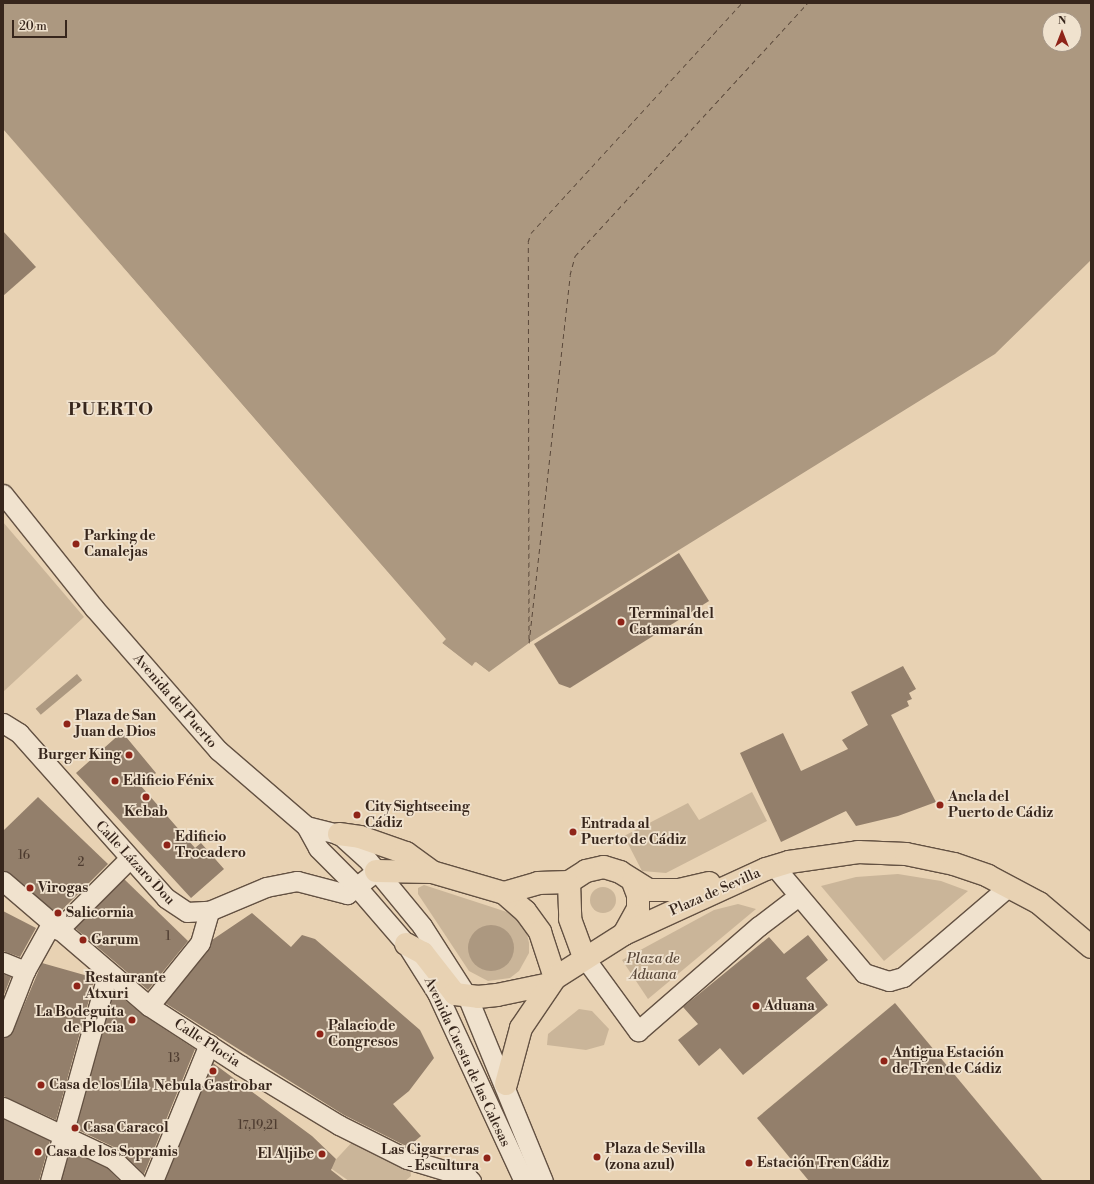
<!DOCTYPE html>
<html>
<head>
<meta charset="utf-8">
<style>
	body { margin:0 }
	#map { position:relative; width:1094px; height:1184px; overflow:hidden; background:#e8d2b3; font-family:"Libre Bodoni",serif }
	div>[style] { position:absolute }
	[style*='--x'] { left:calc(var(--x)*1px); top:calc(var(--y)*1px); width:calc(var(--w)*1px); rotate:calc(var(--a)*1deg) }
	.green>* { inset:0; background:#cab599 }
	.round { border-radius:50% }
	.water>* { inset:0; background:#ac9880; transform-origin:0 0 }
	.pier>* { inset:0; background:#e8d2b3 }
	.ferry>* { height:1px; margin-top:-0.5px; transform-origin:0; background:repeating-linear-gradient(90deg,#5a483a 0 5px,transparent 0 9px) }
	.building>* { inset:0; background:#937f6b }
	.roads { filter:drop-shadow(1px 0 #635142) drop-shadow(-1px 0 #635142) drop-shadow(0 1px #635142) drop-shadow(0 -1px #635142) }
	.minor>* { height:19px; margin:-9.5px; padding:0 9.5px; transform-origin:9.5px; border-radius:9.5px; background:#f0e2ce }
	.major>* { height:22px; margin:-11px; padding:0 11px; transform-origin:11px; border-radius:11px; background:#e8d2b3 }
	.dots>* { width:11px; height:11px; translate:-50% -50%; box-sizing:border-box; border:2px solid #f0e2ce; border-radius:50% }
	span { translate:-50% -50%; white-space:nowrap; text-align:center; line-height:1.15; -webkit-text-stroke:3.5px #f0e2ce; paint-order:stroke }
	.number-label { font-size:12px; color:#4e3c30 }
	.number-label span { -webkit-text-stroke-width:0 }
	.poi-label { font-size:14px; color:#37261c; font-weight:700 }
	.left { translate:0 -50%; text-align:left }
	.right { translate:-100% -50%; text-align:right }
	.street-label { font-size:14px; color:#37261c }
	.park-label { font-size:14px; color:#5c4a3b; font-style:italic }
	.district-label { font-size:18px; color:#37261c; font-weight:700; letter-spacing:1px }
	.frame { position:absolute; inset:0; border:4px solid #37261c; pointer-events:none }
	.north { position:absolute; left:1042px; top:12px; width:40px; height:40px; box-sizing:border-box; background:#f0e2ce; border:1px solid #a69787; border-radius:50%; rotate:0deg; font-size:11px; font-weight:700; line-height:16px; text-align:center; color:#37261c }
	.north::after { content:''; display:block; margin:auto; width:14px; height:18px; background:#8f2418; clip-path:polygon(50% 0,100% 100%,50% 72%,0 100%) }
	.scale { position:absolute; left:12px; top:20px; width:55px; height:18px; box-sizing:border-box; border:2px solid #37261c; border-top:0; padding-left:5px; font-size:12px; line-height:14px; white-space:nowrap; color:#37261c; -webkit-text-stroke:3px #f0e2ce; paint-order:stroke }
</style>
</head>
<body>
<div id="map">
	<div class="green">
		<div style="clip-path:polygon(3px 522px,84px 617px,3px 692px)"></div>
		<div style="clip-path:polygon(752px 792px,767px 821px,666px 873px,642px 871px,624px 836px,688px 803px,699px 820px)"></div>
		<div style="clip-path:polygon(898px 874px,941px 881px,968px 891px,884px 961px,821px 886px,856px 877px)"></div>
		<div style="clip-path:polygon(424px 885px,507px 912px,518px 919px,526px 929px,529px 943px,529px 953px,519px 971px,510px 978px,488px 981px,469px 971px,418px 894px,418px 888px)"></div>
		<div class="round" style="left:590px;top:887px;width:26px;height:26px"></div>
		<div style="clip-path:polygon(738px 904px,756px 909px,648px 999px,622px 960px,714px 910px)"></div>
		<div style="clip-path:polygon(579px 1009px,592px 1011px,609px 1029px,604px 1045px,586px 1050px,547px 1045px,548px 1034px)"></div>
		<div style="clip-path:polygon(354px 1140px,410px 1168px,411px 1176px,405px 1181px,349px 1181px,329px 1167px)"></div>
	</div>
	<div class="water">
		<div style="clip-path:polygon(evenodd,3px 3px,1091px 3px,1091px 260px,995px 354px,529px 643px,489px 672px,476px 662px,472px 667px,442px 643px,445px 639px,3px 129px,3px 3px,1050px 20px,1074px 20px,1074px 44px,1050px 44px,1050px 20px)"></div>
		<div style="left:77px;top:674px;width:8px;height:54px;rotate:50deg"></div>
		<div class="round" style="left:468px;top:925px;width:46px;height:46px"></div>
	</div>
	<div class="pier">
		<div style="clip-path:polygon(3px 129px,446px 639px,442px 643px,472px 666px,475px 662px,489px 672px,476px 665px,471px 668px,440px 644px,443px 639px)"></div>
	</div>
	<div class="ferry">
		<div style="--x:529;--y:639;--w:397;--a:-90.1"></div>
		<div style="--x:528;--y:242;--w:9;--a:-72"></div>
		<div style="--x:531;--y:233;--w:312;--a:-47.5"></div>
		<div style="--x:529;--y:643;--w:370;--a:-83.6"></div>
		<div style="--x:570;--y:275;--w:20;--a:-75"></div>
		<div style="--x:575;--y:256;--w:344;--a:-47.4"></div>
	</div>
	<div class="building">
		<div style="clip-path:polygon(3px 231px,36px 267px,3px 296px)"></div>
		<div style="clip-path:polygon(679px 553px,709px 601px,570px 688px,559px 684px,534px 644px)"></div>
		<div style="clip-path:polygon(903px 666px,916px 689px,909px 693px,912px 699px,907px 701px,909px 706px,891px 715px,936px 802px,898px 816px,856px 826px,846px 811px,781px 842px,740px 753px,783px 733px,801px 771px,848px 749px,842px 740px,868px 725px,851px 692px)"></div>
		<div style="clip-path:polygon(122px 732px,156px 773px,141px 786px,195px 848px,201px 843px,224px 869px,191px 898px,76px 773px)"></div>
		<div style="clip-path:polygon(38px 797px,108px 864px,58px 914px,3px 870px,3px 831px)"></div>
		<div style="clip-path:polygon(124px 879px,188px 941px,148px 990px,75px 928px)"></div>
		<div style="clip-path:polygon(3px 911px,36px 928px,20px 957px,3px 951px)"></div>
		<div style="clip-path:polygon(252px 913px,291px 947px,302px 935px,315px 939px,420px 1030px,434px 1058px,409px 1091px,393px 1104px,421px 1136px,408px 1147px,344px 1115px,165px 1003px,209px 950px,212px 940px)"></div>
		<div style="clip-path:polygon(808px 935px,828px 960px,806px 978px,828px 1005px,743px 1075px,720px 1048px,699px 1066px,678px 1040px,698px 1024px,683px 1007px,769px 937px,784px 954px)"></div>
		<div style="clip-path:polygon(42px 963px,95px 978px,56px 1120px,3px 1096px,3px 1038px,13px 1031px)"></div>
		<div style="clip-path:polygon(3px 974px,11px 977px,3px 997px)"></div>
		<div style="clip-path:polygon(114px 991px,143px 1015px,195px 1049px,144px 1174px,118px 1149px,76px 1129px)"></div>
		<div style="clip-path:polygon(895px 1003px,1043px 1181px,809px 1181px,757px 1118px)"></div>
		<div style="clip-path:polygon(213px 1063px,312px 1136px,336px 1159px,331px 1170px,345px 1181px,165px 1181px)"></div>
		<div style="clip-path:polygon(3px 1119px,50px 1141px,39px 1181px,3px 1181px)"></div>
		<div style="clip-path:polygon(70px 1151px,107px 1168px,120px 1181px,61px 1181px)"></div>
	</div>
	<div class="roads">
		<div class="minor">
			<div style="--x:3;--y:494;--w:146;--a:51.4"></div>
			<div style="--x:94;--y:608;--w:189;--a:48.9"></div>
			<div style="--x:218;--y:750;--w:116;--a:40.8"></div>
			<div style="--x:306;--y:826;--w:34;--a:14"></div>
			<div style="--x:339;--y:834;--w:36;--a:42"></div>
			<div style="--x:366;--y:858;--w:88;--a:50.5"></div>
			<div style="--x:422;--y:926;--w:83;--a:57.3"></div>
			<div style="--x:467;--y:996;--w:200;--a:67.7"></div>
			<div style="--x:3;--y:723;--w:19;--a:32"></div>
			<div style="--x:19;--y:733;--w:221;--a:48.3"></div>
			<div style="--x:166;--y:898;--w:25;--a:34"></div>
			<div style="--x:187;--y:912;--w:22;--a:-3"></div>
			<div style="--x:209;--y:911;--w:62;--a:-22.8"></div>
			<div style="--x:266;--y:887;--w:32;--a:-11"></div>
			<div style="--x:297;--y:881;--w:52;--a:14.6"></div>
			<div style="--x:347;--y:894;--w:37;--a:-38"></div>
			<div style="--x:306;--y:826;--w:25;--a:61"></div>
			<div style="--x:318;--y:848;--w:54;--a:45"></div>
			<div style="--x:356;--y:886;--w:77;--a:49.2"></div>
			<div style="--x:406;--y:944;--w:58;--a:57.7"></div>
			<div style="--x:437;--y:993;--w:207;--a:65.2"></div>
			<div style="--x:774;--y:866;--w:140;--a:49.9"></div>
			<div style="--x:864;--y:973;--w:26;--a:18"></div>
			<div style="--x:889;--y:981;--w:15;--a:-16"></div>
			<div style="--x:903;--y:977;--w:140;--a:-40.6"></div>
			<div style="--x:3;--y:881;--w:192;--a:40.6"></div>
			<div style="--x:149;--y:1006;--w:108;--a:33"></div>
			<div style="--x:240;--y:1065;--w:116;--a:31.2"></div>
			<div style="--x:339;--y:1125;--w:76;--a:26.6"></div>
			<div style="--x:407;--y:1159;--w:63;--a:16.7"></div>
			<div style="--x:467;--y:1177;--w:6;--a:45"></div>
			<div style="--x:58;--y:930;--w:100;--a:-45"></div>
			<div style="--x:584;--y:957;--w:92;--a:53.9"></div>
			<div style="--x:638;--y:1031;--w:160;--a:-41"></div>
			<div style="--x:759;--y:926;--w:48;--a:-37.3"></div>
			<div style="--x:3;--y:962;--w:24;--a:22"></div>
			<div style="--x:149;--y:1006;--w:81;--a:-51"></div>
			<div style="--x:200;--y:943;--w:33;--a:-74"></div>
			<div style="--x:3;--y:1027;--w:60;--a:-68.6"></div>
			<div style="--x:25;--y:971;--w:54;--a:-61"></div>
			<div style="--x:3;--y:1107;--w:122;--a:25.3"></div>
			<div style="--x:113;--y:1159;--w:32;--a:44"></div>
			<div style="--x:50;--y:1181;--w:217;--a:-74.5"></div>
			<div style="--x:153;--y:1181;--w:148;--a:-67.8"></div>
		</div>
		<div class="major">
			<div style="--x:339;--y:834;--w:21;--a:8"></div>
			<div style="--x:360;--y:837;--w:49;--a:19.2"></div>
			<div style="--x:406;--y:853;--w:31;--a:36"></div>
			<div style="--x:376;--y:871;--w:56;--a:1"></div>
			<div style="--x:432;--y:872;--w:75;--a:16.3"></div>
			<div style="--x:504;--y:893;--w:28;--a:41"></div>
			<div style="--x:525;--y:911;--w:26;--a:54"></div>
			<div style="--x:540;--y:932;--w:48;--a:71.9"></div>
			<div style="--x:569;--y:882;--w:37;--a:88"></div>
			<div style="--x:570;--y:919;--w:40;--a:69.8"></div>
			<div style="--x:504;--y:893;--w:35;--a:-16"></div>
			<div style="--x:538;--y:883;--w:31;--a:-2"></div>
			<div style="--x:569;--y:882;--w:20;--a:-33"></div>
			<div style="--x:586;--y:871;--w:18;--a:-13"></div>
			<div style="--x:604;--y:867;--w:17;--a:17"></div>
			<div style="--x:620;--y:872;--w:34;--a:32"></div>
			<div style="--x:649;--y:890;--w:30;--a:0"></div>
			<div style="--x:679;--y:890;--w:31;--a:-13"></div>
			<div style="--x:624;--y:934;--w:29;--a:-61"></div>
			<div style="--x:638;--y:909;--w:14;--a:-90"></div>
			<div style="--x:638;--y:895;--w:14;--a:-111"></div>
			<div style="--x:406;--y:944;--w:19;--a:28"></div>
			<div style="--x:423;--y:953;--w:52;--a:52"></div>
			<div style="--x:455;--y:994;--w:23;--a:7"></div>
			<div style="--x:478;--y:997;--w:19;--a:-6"></div>
			<div style="--x:497;--y:995;--w:54;--a:-11.7"></div>
			<div style="--x:506;--y:1084;--w:58;--a:-75"></div>
			<div style="--x:521;--y:1028;--w:60;--a:-55.8"></div>
			<div style="--x:555;--y:978;--w:82;--a:-32.5"></div>
			<div style="--x:624;--y:934;--w:156;--a:-24.6"></div>
			<div style="--x:766;--y:869;--w:24;--a:-17"></div>
			<div style="--x:789;--y:862;--w:70;--a:-8.2"></div>
			<div style="--x:858;--y:852;--w:48;--a:2.4"></div>
			<div style="--x:906;--y:854;--w:49;--a:11.8"></div>
			<div style="--x:954;--y:864;--w:36;--a:19"></div>
			<div style="--x:988;--y:876;--w:58;--a:27.9"></div>
			<div style="--x:1039;--y:903;--w:68;--a:40.2"></div>
		</div>
	</div>
	<div class="dots">
		<div style="left:76px;top:544px;background:#8f2418"></div>
		<div style="left:621px;top:622px;background:#8f2418"></div>
		<div style="left:67px;top:724px;background:#8f2418"></div>
		<div style="left:129px;top:755px;background:#8f2418"></div>
		<div style="left:115px;top:781px;background:#8f2418"></div>
		<div style="left:146px;top:797px;background:#8f2418"></div>
		<div style="left:940px;top:805px;background:#8f2418"></div>
		<div style="left:357px;top:815px;background:#8f2418"></div>
		<div style="left:573px;top:832px;background:#8f2418"></div>
		<div style="left:167px;top:845px;background:#8f2418"></div>
		<div style="left:30px;top:888px;background:#8f2418"></div>
		<div style="left:58px;top:913px;background:#8f2418"></div>
		<div style="left:83px;top:940px;background:#8f2418"></div>
		<div style="left:77px;top:986px;background:#8f2418"></div>
		<div style="left:756px;top:1006px;background:#8f2418"></div>
		<div style="left:132px;top:1020px;background:#8f2418"></div>
		<div style="left:320px;top:1034px;background:#8f2418"></div>
		<div style="left:884px;top:1061px;background:#8f2418"></div>
		<div style="left:213px;top:1071px;background:#8f2418"></div>
		<div style="left:41px;top:1085px;background:#8f2418"></div>
		<div style="left:75px;top:1128px;background:#8f2418"></div>
		<div style="left:38px;top:1152px;background:#8f2418"></div>
		<div style="left:322px;top:1154px;background:#8f2418"></div>
		<div style="left:597px;top:1157px;background:#8f2418"></div>
		<div style="left:487px;top:1158px;background:#8f2418"></div>
		<div style="left:749px;top:1163px;background:#8f2418"></div>
	</div>
	<div class="number-label">
		<span style="left:24px;top:856px">16</span>
		<span style="left:81px;top:863px">2</span>
		<span style="left:168px;top:937px">1</span>
		<span style="left:174px;top:1059px">13</span>
		<span style="left:258px;top:1126px">17,19,21</span>
	</div>
	<div class="poi-label">
		<span class="left" style="left:84px;top:544px">Parking de<br>Canalejas</span>
		<span class="left" style="left:629px;top:622px">Terminal del<br>Catamarán</span>
		<span class="left" style="left:75px;top:724px">Plaza de San<br>Juan de Dios</span>
		<span class="right" style="left:121px;top:755px">Burger King</span>
		<span class="left" style="left:123px;top:781px">Edificio Fénix</span>
		<span class="left" style="left:948px;top:805px">Ancla del<br>Puerto de Cádiz</span>
		<span class="left" style="left:365px;top:815px">City Sightseeing<br>Cádiz</span>
		<span style="left:146px;top:812px">Kebab</span>
		<span class="left" style="left:581px;top:832px">Entrada al<br>Puerto de Cádiz</span>
		<span class="left" style="left:175px;top:845px">Edificio<br>Trocadero</span>
		<span class="left" style="left:38px;top:888px">Virogas</span>
		<span class="left" style="left:66px;top:913px">Salicornia</span>
		<span class="left" style="left:91px;top:940px">Garum</span>
		<span class="left" style="left:85px;top:986px">Restaurante<br>Atxuri</span>
		<span class="left" style="left:764px;top:1006px">Aduana</span>
		<span class="right" style="left:124px;top:1020px">La Bodeguita<br>de Plocia</span>
		<span class="left" style="left:328px;top:1034px">Palacio de<br>Congresos</span>
		<span class="left" style="left:892px;top:1061px">Antigua Estación<br>de Tren de Cádiz</span>
		<span class="left" style="left:49px;top:1085px">Casa de los Lila</span>
		<span style="left:213px;top:1086px">Nebula Gastrobar</span>
		<span class="left" style="left:83px;top:1128px">Casa Caracol</span>
		<span class="left" style="left:605px;top:1157px">Plaza de Sevilla<br>(zona azul)</span>
		<span class="right" style="left:479px;top:1158px">Las Cigarreras<br>- Escultura</span>
		<span class="left" style="left:46px;top:1152px">Casa de los Sopranis</span>
		<span class="right" style="left:314px;top:1154px">El Aljibe</span>
		<span class="left" style="left:757px;top:1163px">Estación Tren Cádiz</span>
	</div>
	<div class="street-label">
		<span style="left:175px;top:701px;rotate:49deg">Avenida del Puerto</span>
		<span style="left:135px;top:863px;rotate:47deg">Calle Lázaro Dou</span>
		<span style="left:715px;top:892px;rotate:-24deg">Plaza de Sevilla</span>
		<span style="left:207px;top:1043px;rotate:33deg">Calle Plocia</span>
		<span style="left:467px;top:1062px;rotate:65deg">Avenida Cuesta de las Calesas</span>
	</div>
	<div class="park-label">
		<span style="left:653px;top:967px">Plaza de<br>Aduana</span>
	</div>
	<div class="district-label">
		<span style="left:111px;top:410px">PUERTO</span>
	</div>
	<div class="frame"></div>
	<div class="north">N</div>
	<div class="scale">20 m</div>
</div>
</body>
</html>
